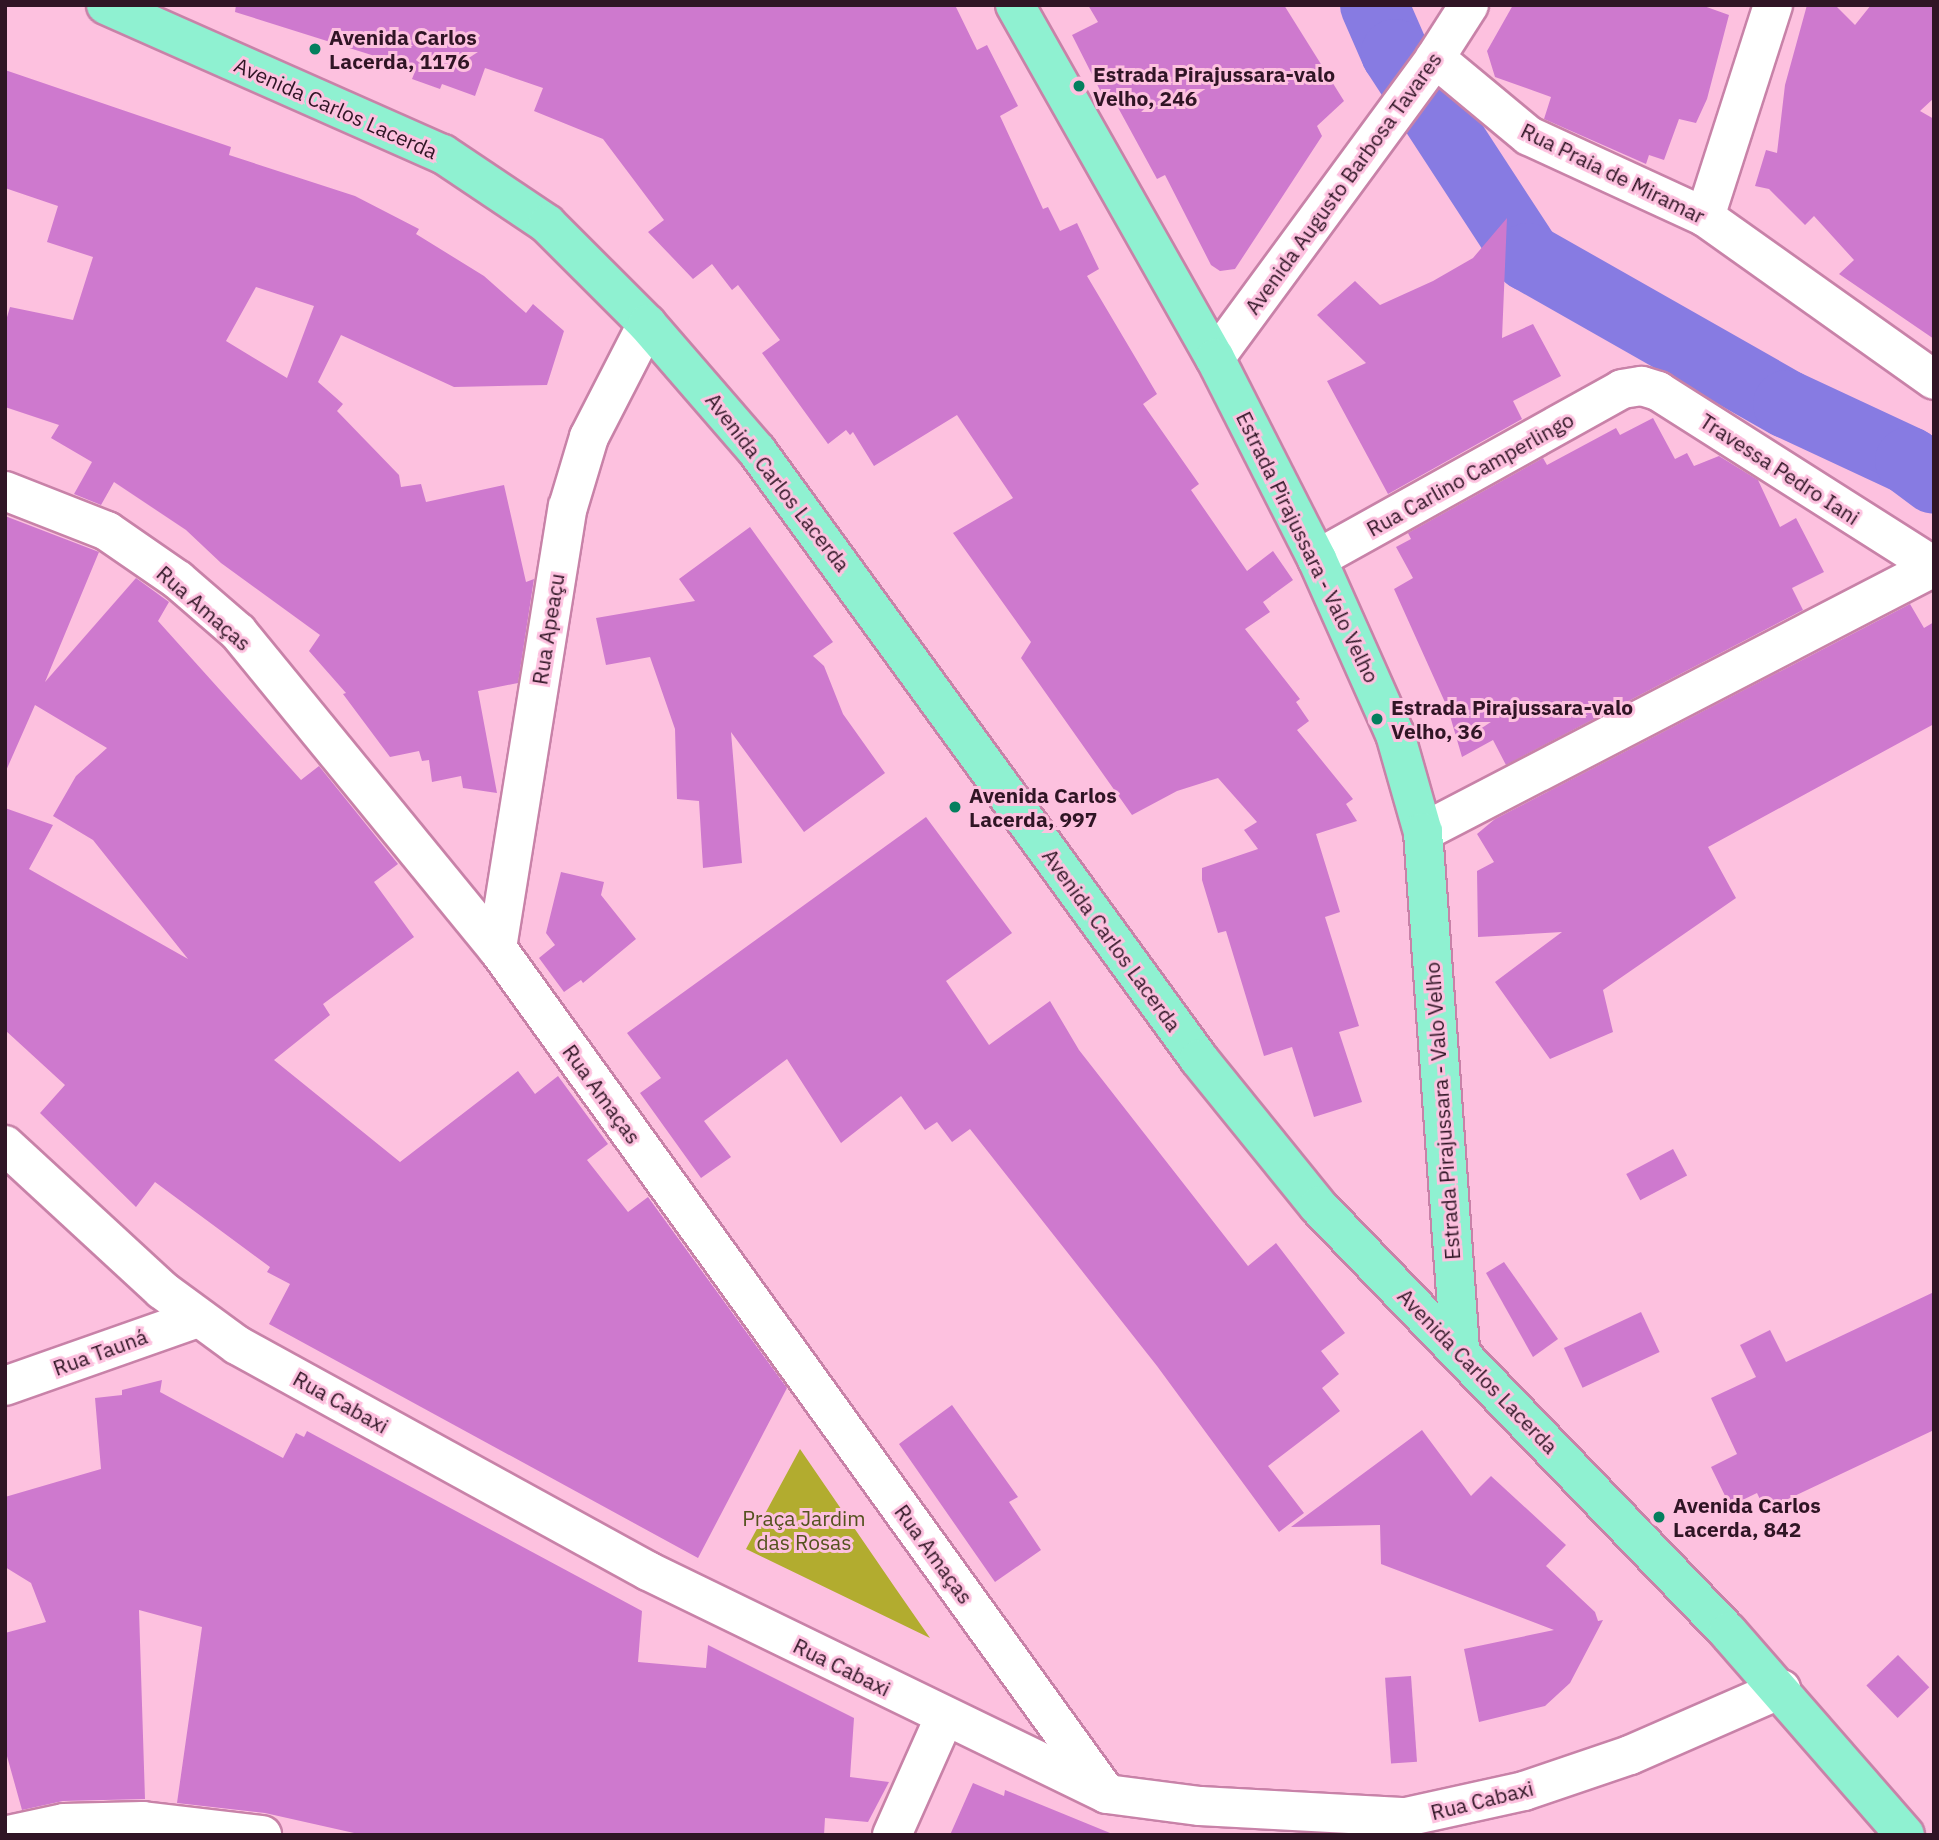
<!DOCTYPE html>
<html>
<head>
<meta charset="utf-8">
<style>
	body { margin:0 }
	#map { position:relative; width:1939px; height:1840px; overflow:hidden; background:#fdc1df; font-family:"IBM Plex Sans",sans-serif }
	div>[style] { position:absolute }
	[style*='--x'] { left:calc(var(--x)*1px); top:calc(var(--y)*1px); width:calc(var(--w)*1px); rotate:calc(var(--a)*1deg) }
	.green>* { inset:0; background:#b2ac2f }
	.river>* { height:68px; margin:-34px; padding:0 34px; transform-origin:34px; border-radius:34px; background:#877be2 }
	.building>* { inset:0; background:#ce79ce; transform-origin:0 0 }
	.roads { filter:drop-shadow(2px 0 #c882a8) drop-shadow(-2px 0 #c882a8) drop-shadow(0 2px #c882a8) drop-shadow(0 -2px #c882a8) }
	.minor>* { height:38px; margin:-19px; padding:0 19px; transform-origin:19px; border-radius:19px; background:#fff }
	.major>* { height:38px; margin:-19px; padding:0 19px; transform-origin:19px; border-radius:19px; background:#8ff1d1 }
	.dots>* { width:19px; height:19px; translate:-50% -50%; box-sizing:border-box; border:4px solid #fdc1df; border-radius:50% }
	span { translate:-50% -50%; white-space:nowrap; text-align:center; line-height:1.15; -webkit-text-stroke:6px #fdc1df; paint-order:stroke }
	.poi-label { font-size:21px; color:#301525; font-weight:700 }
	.left { translate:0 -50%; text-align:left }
	.street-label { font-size:21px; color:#301525 }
	.park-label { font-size:21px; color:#54521e }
	.frame { position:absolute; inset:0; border:7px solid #301525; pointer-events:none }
</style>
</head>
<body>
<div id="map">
	<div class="green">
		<div style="clip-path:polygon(800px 1449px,896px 1589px,930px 1638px,746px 1549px)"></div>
	</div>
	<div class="river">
		<div style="--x:1374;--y:5;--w:52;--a:66.4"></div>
		<div style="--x:1395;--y:53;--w:244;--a:56.9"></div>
		<div style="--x:1528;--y:257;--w:298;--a:29.6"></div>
		<div style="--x:1787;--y:404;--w:135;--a:25"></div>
		<div style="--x:1909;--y:461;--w:31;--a:37"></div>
	</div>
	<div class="building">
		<div style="clip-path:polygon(236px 5px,955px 5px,977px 50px,987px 45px,1018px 106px,1000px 116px,1043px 209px,1048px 207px,1060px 231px,1077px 223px,1099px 269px,1087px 276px,1157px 394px,1143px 404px,1199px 484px,1191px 490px,1247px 571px,1273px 551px,1293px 580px,1263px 602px,1270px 612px,1245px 629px,1300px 699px,1296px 702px,1309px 721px,1297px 730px,1353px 799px,1346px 804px,1357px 821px,1316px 834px,1340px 912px,1325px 917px,1359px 1026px,1339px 1032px,1362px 1102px,1314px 1117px,1292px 1047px,1264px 1056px,1226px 931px,1218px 933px,1202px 880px,1202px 868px,1258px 849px,1244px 830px,1257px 822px,1218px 778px,1177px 791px,1132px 815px,1021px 658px,1031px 642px,953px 533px,1013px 498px,957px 415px,874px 466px,853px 432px,850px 435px,846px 430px,828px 444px,762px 353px,780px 340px,738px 285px,732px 290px,712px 264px,693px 279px,648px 232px,664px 220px,603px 139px,534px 111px,543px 88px,485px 68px,475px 96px,442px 84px,440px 89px,412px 79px,416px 69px,235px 12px)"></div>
		<div style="clip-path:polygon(1088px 5px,1284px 5px,1344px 101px,1317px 126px,1322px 136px,1235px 269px,1220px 271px,1211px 265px,1165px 175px,1157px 179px,1115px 102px,1108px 106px,1072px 35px,1098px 22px)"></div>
		<div style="clip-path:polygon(1513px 5px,1701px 5px,1729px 15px,1707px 99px,1696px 123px,1679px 119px,1664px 160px,1649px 155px,1646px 164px,1544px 119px,1551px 97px,1495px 77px,1487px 51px)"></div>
		<div style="clip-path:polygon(1807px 5px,1835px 5px,1855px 25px,1871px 5px,1934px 5px,1934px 98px,1920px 111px,1934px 119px,1934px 339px,1839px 274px,1854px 260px,1814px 216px,1805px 225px,1769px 189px,1755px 186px,1766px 150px,1777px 153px,1785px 85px)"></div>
		<div style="clip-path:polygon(evenodd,5px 70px,231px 147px,229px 155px,355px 196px,419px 229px,416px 234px,484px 276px,526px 313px,533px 304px,564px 331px,547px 385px,454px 387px,341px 335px,318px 382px,343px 404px,337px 411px,399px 475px,401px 487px,421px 484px,426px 502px,504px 485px,526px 582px,534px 579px,518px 683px,478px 691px,497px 793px,463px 788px,461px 776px,432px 782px,429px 760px,422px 761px,419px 751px,390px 757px,343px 694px,346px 693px,309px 651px,320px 635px,221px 563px,186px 530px,114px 482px,101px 505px,74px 494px,92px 462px,51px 438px,59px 425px,5px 407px,5px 324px,10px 307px,73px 320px,93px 257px,47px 242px,58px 206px,5px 188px,5px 70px,256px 287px,314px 306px,287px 378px,226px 341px,256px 287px)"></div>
		<div style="clip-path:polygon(1507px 218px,1502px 338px,1533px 324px,1561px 376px,1513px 401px,1522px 419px,1388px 494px,1327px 381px,1366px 363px,1317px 315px,1355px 281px,1380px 305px,1433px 281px,1473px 258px)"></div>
		<div style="clip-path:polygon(1653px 418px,1675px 459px,1687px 453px,1694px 466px,1719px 456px,1758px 480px,1780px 527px,1796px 518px,1824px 572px,1792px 588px,1803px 610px,1506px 765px,1493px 740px,1462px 757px,1448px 709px,1394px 589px,1413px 578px,1396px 547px,1411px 539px,1408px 533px,1543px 458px,1547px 465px,1616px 428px,1620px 435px)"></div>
		<div style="clip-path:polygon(5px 516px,99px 552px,45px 682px,136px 578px,169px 602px,158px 621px,301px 780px,319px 766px,398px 864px,374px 882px,414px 937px,323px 1004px,330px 1015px,274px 1060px,400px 1162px,518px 1071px,535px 1094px,558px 1076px,608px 1144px,587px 1160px,628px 1212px,648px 1197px,787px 1388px,698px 1558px,269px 1324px,290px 1284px,267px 1272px,270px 1267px,155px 1182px,136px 1207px,40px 1113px,65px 1085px,5px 1030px,5px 808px,53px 825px,29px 869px,188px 959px,93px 840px,53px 816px,76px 776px,107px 748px,35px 705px,5px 773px)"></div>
		<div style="clip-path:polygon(750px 527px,833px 642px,813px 656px,824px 666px,843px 714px,885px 773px,804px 832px,731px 732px,742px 863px,703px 868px,699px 801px,677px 799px,675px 729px,650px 657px,606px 665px,596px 618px,695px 601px,679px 579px)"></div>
		<div style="clip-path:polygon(1910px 604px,1924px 628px,1934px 622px,1934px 724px,1708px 847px,1736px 898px,1603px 990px,1613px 1032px,1550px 1059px,1495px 982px,1562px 932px,1478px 937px,1477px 871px,1494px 862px,1477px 834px,1495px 819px)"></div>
		<div style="clip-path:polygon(926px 817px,1012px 933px,946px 981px,989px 1045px,1050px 1001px,1079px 1050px,1248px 1266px,1276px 1243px,1345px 1333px,1321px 1351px,1339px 1374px,1322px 1388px,1340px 1411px,1268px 1466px,1304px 1513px,1279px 1532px,1157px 1366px,970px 1129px,952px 1142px,937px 1122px,925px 1130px,901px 1096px,841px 1143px,787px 1059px,704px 1121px,731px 1157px,701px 1178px,640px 1093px,661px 1078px,627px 1033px)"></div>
		<div style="clip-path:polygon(561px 872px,604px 882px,601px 895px,636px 939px,583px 983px,581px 980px,564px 992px,539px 958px,555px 945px,546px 933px)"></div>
		<div style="left:1673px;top:1149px;width:30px;height:53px;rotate:62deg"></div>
		<div style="clip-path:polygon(1504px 1262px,1558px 1339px,1533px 1357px,1486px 1273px)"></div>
		<div style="clip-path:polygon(1934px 1292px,1934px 1430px,1765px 1510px,1757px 1493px,1730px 1506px,1711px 1467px,1737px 1454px,1711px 1398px,1756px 1377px,1740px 1345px,1770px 1330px,1786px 1362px)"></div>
		<div style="left:1641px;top:1312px;width:44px;height:85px;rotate:65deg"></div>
		<div style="clip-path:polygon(162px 1380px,160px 1392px,283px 1458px,296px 1433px,304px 1437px,307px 1431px,642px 1611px,638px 1662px,706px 1668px,708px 1645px,854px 1718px,850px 1777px,889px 1782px,868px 1822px,825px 1818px,824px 1835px,363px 1835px,265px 1813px,177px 1803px,202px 1627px,139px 1610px,145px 1799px,63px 1801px,22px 1810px,5px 1749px,5px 1633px,46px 1622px,31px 1583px,5px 1567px,5px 1497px,101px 1469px,95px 1398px,122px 1395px,122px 1390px)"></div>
		<div style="clip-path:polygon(952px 1405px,1018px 1497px,1009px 1502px,1041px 1550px,995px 1582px,899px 1444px)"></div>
		<div style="clip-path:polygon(1422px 1430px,1471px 1496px,1491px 1476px,1566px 1545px,1546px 1566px,1595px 1612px,1598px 1621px,1603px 1620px,1570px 1683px,1545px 1706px,1479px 1722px,1464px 1649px,1554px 1630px,1381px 1564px,1380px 1525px,1291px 1527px)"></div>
		<div style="left:1898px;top:1655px;width:45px;height:44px;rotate:46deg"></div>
		<div style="left:1411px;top:1676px;width:86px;height:26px;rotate:86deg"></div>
		<div style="clip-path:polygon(973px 1783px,1004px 1796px,1005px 1790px,1115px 1835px,950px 1835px)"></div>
	</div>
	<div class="roads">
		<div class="minor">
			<div style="--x:1435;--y:58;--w:122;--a:39.7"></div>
			<div style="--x:1529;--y:136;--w:194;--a:24.7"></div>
			<div style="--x:1705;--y:217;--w:281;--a:35.4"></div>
			<div style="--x:1705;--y:217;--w:223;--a:-72.2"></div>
			<div style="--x:1215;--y:358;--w:372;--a:-53.7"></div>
			<div style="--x:1435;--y:58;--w:63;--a:-57.3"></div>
			<div style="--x:5;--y:491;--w:110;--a:21.4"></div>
			<div style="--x:107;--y:531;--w:86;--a:34.6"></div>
			<div style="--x:178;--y:580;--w:79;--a:40.9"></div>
			<div style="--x:238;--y:632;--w:409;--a:50.7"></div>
			<div style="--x:497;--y:948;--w:1042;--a:54.22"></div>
			<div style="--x:1317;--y:559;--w:349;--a:-29.1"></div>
			<div style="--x:1622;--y:389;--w:20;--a:-9"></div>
			<div style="--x:1642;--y:386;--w:17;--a:17"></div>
			<div style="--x:1658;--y:391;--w:327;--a:32.4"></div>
			<div style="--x:1423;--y:832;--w:576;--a:-27.41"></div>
			<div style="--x:497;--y:948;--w:447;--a:-80.9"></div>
			<div style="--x:568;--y:507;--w:73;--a:-73.3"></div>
			<div style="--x:589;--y:437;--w:127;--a:-62.8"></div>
			<div style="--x:5;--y:1145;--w:214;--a:42.7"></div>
			<div style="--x:162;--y:1290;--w:93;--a:36.3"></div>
			<div style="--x:237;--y:1345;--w:469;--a:28.8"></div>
			<div style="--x:648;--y:1571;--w:510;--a:25.91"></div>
			<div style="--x:1107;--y:1794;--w:94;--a:7.4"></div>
			<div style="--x:1200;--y:1806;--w:206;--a:3.1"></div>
			<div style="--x:1406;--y:1817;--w:121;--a:-12.4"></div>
			<div style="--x:1524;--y:1791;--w:112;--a:-18.8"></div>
			<div style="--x:1630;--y:1755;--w:165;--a:-23.6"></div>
			<div style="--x:5;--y:1386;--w:201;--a:-19.4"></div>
			<div style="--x:8;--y:1835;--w:57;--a:-12.1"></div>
			<div style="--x:64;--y:1823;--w:79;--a:-1.5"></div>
			<div style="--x:143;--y:1821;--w:120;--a:6.7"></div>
			<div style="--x:892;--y:1835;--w:128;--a:-66"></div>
		</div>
		<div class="major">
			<div style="--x:106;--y:5;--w:368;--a:23.9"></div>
			<div style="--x:443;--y:154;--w:125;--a:33.9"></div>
			<div style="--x:547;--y:224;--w:141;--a:45"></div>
			<div style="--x:647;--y:324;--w:168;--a:49.1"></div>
			<div style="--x:757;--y:451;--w:752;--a:53.98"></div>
			<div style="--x:1199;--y:1059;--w:189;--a:51"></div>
			<div style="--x:1318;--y:1206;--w:591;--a:46.1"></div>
			<div style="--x:1728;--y:1632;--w:269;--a:48.9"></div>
			<div style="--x:1015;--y:5;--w:406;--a:60.5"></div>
			<div style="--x:1215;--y:358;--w:225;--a:63.1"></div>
			<div style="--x:1317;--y:559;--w:192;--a:66"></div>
			<div style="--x:1395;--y:734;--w:102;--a:74.1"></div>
			<div style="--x:1423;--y:832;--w:519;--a:85.91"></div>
		</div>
	</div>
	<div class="dots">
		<div style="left:315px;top:49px;background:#047f5e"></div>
		<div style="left:1079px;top:86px;background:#047f5e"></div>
		<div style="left:1377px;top:719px;background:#047f5e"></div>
		<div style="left:955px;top:807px;background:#047f5e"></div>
		<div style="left:1659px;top:1517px;background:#047f5e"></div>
	</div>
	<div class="poi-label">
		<span class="left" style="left:329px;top:49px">Avenida Carlos<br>Lacerda, 1176</span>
		<span class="left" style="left:1093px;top:86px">Estrada Pirajussara-valo<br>Velho, 246</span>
		<span class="left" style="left:1391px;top:719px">Estrada Pirajussara-valo<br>Velho, 36</span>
		<span class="left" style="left:969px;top:807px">Avenida Carlos<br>Lacerda, 997</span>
		<span class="left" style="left:1673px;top:1517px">Avenida Carlos<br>Lacerda, 842</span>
	</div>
	<div class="street-label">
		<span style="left:336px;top:108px;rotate:24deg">Avenida Carlos Lacerda</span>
		<span style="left:1613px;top:173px;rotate:26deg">Rua Praia de Miramar</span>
		<span style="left:1343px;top:183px;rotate:-54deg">Avenida Augusto Barbosa Tavares</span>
		<span style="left:1780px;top:469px;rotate:33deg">Travessa Pedro Iani</span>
		<span style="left:1470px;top:474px;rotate:-29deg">Rua Carlino Camperlingo</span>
		<span style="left:778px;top:482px;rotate:52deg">Avenida Carlos Lacerda</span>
		<span style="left:1308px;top:547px;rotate:64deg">Estrada Pirajussara - Valo Velho</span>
		<span style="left:204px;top:608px;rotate:41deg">Rua Amaças</span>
		<span style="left:548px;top:629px;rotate:-81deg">Rua Apeaçu</span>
		<span style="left:1112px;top:940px;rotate:54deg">Avenida Carlos Lacerda</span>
		<span style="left:602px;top:1094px;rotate:54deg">Rua Amaças</span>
		<span style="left:1442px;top:1111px;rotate:-94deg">Estrada Pirajussara - Valo Velho</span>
		<span style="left:100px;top:1352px;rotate:-20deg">Rua Tauná</span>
		<span style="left:1478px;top:1371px;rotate:46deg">Avenida Carlos Lacerda</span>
		<span style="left:341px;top:1402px;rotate:29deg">Rua Cabaxi</span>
		<span style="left:934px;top:1554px;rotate:54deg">Rua Amaças</span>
		<span style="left:842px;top:1667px;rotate:26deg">Rua Cabaxi</span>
		<span style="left:1482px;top:1800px;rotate:-14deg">Rua Cabaxi</span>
	</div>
	<div class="park-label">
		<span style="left:804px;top:1530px">Praça Jardim<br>das Rosas</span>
	</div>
	<div class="frame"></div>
</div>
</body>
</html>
